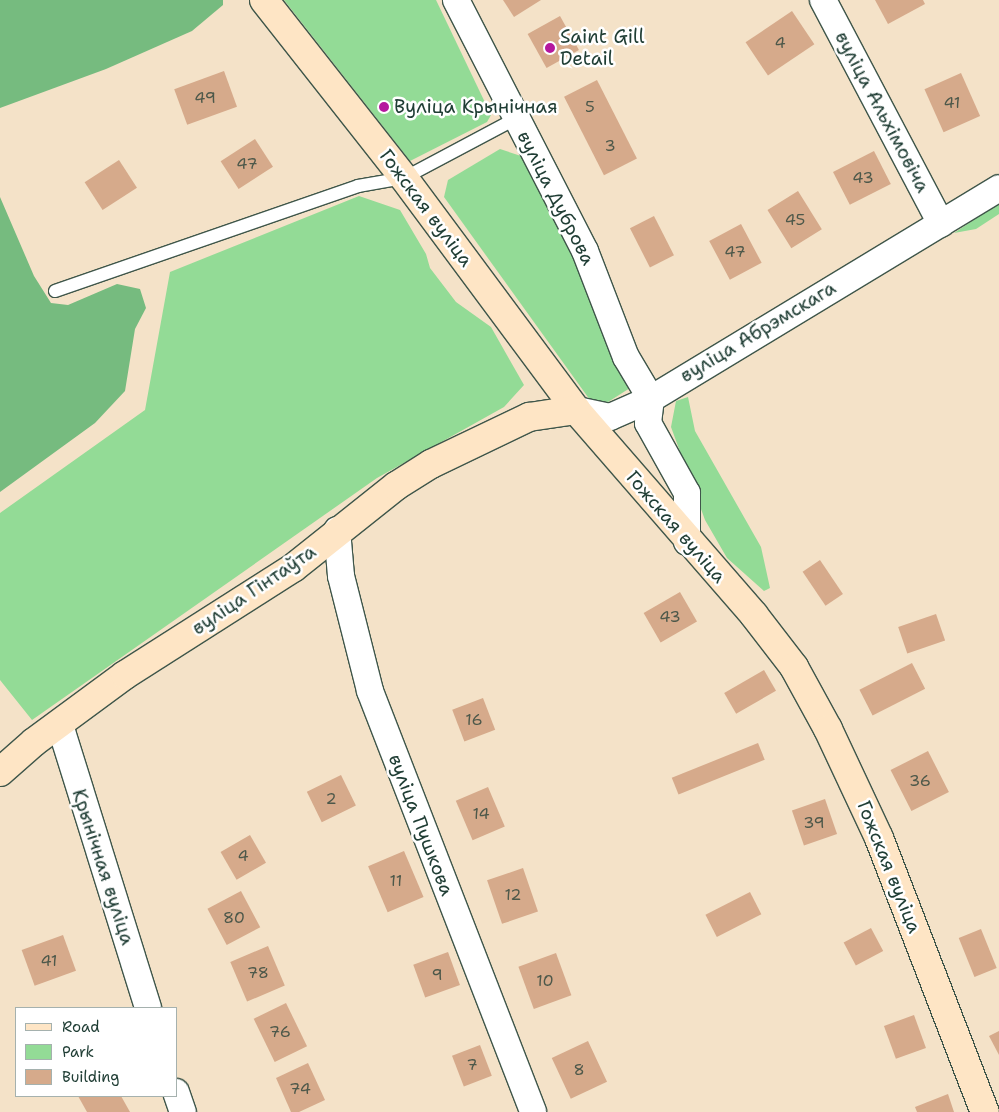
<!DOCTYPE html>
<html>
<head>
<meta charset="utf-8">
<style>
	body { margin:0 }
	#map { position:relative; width:999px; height:1112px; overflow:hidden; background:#f4e2c8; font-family:"Shantell Sans",sans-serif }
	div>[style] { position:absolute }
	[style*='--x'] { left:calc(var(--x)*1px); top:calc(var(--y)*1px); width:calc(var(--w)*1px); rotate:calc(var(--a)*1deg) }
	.green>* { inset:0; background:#93db96 }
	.forest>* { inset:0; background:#76bb7f }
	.building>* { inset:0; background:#d6aa8b; transform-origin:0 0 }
	.roads { filter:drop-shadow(1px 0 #3f564a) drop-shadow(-1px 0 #3f564a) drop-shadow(0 1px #3f564a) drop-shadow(0 -1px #3f564a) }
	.lane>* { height:12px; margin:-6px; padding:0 6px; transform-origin:6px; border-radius:6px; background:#fff }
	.street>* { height:26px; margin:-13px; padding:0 13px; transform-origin:13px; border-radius:13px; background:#fff }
	.secondary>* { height:28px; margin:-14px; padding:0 14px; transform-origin:14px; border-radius:14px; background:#fee5c5 }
	.dots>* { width:14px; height:14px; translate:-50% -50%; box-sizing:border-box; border:2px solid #fff; border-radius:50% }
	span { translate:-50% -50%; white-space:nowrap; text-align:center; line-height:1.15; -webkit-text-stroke:5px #fff; paint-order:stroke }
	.number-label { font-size:16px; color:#4d584a }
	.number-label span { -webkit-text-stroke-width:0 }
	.poi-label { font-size:19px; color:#1f3d34 }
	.left { translate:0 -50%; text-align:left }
	.street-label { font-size:19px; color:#1f3d34 }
	.legend { position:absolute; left:15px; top:1007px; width:162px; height:90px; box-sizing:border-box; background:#fff; border:1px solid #a5b1ae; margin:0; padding:6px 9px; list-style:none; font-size:15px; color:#1f3d34 }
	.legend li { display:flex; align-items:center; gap:10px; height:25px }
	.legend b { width:25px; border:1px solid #a5b1ae }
</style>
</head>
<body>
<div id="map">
	<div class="green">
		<div style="clip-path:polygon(284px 0,436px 0,491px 115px,487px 122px,410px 161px)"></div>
		<div style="clip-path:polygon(500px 149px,521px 156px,568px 239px,630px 388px,608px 402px,590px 400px,444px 197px,448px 180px)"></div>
		<div style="clip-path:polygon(359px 196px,400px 210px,426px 254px,430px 268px,456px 302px,491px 327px,524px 385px,504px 407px,377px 478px,32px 720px,0 680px,0 513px,145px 410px,170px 272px)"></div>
		<div style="clip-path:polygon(999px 203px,999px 214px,976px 229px,954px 233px)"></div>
		<div style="clip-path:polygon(688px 397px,695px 431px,761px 547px,770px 588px,764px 591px,727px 558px,705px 520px,671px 427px,676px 401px)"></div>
	</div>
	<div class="forest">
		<div style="clip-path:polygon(0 0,223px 0,223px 5px,192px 31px,106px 69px,0 108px)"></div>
		<div style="clip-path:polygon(0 197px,34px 276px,51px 303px,68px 305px,117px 284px,140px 289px,146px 308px,135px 329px,125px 391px,95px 423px,0 492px)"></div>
	</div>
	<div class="building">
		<div style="clip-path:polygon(503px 0,541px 0,514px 17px)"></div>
		<div style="clip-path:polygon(875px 0,923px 0,925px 4px,888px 24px)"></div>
		<div style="left:792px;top:11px;width:40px;height:56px;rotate:56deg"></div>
		<div style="left:560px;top:16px;width:39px;height:37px;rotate:61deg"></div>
		<div style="left:224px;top:71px;width:38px;height:53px;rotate:70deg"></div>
		<div style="left:961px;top:73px;width:47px;height:40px;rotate:66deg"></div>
		<div style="left:597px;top:80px;width:88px;height:37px;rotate:63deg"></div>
		<div style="left:255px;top:139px;width:33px;height:41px;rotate:57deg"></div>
		<div style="left:874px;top:151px;width:37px;height:46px;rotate:63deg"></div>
		<div style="left:119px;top:160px;width:33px;height:41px;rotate:57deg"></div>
		<div style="left:798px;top:191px;width:45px;height:36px;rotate:58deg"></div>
		<div style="left:654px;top:216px;width:44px;height:27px;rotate:63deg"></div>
		<div style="left:741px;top:224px;width:44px;height:36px;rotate:62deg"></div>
		<div style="left:820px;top:560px;width:41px;height:21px;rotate:56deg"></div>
		<div style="left:680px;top:592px;width:34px;height:42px;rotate:60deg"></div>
		<div style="left:936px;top:614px;width:28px;height:40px;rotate:71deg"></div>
		<div style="left:912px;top:663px;width:29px;height:59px;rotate:63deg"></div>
		<div style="left:764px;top:670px;width:24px;height:46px;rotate:60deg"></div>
		<div style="left:483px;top:698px;width:34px;height:33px;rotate:69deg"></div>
		<div style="left:758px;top:743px;width:18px;height:93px;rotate:68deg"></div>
		<div style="left:928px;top:751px;width:46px;height:42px;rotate:63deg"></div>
		<div style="left:341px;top:775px;width:34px;height:38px;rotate:64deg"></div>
		<div style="left:488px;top:787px;width:43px;height:35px;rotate:67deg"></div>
		<div style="left:825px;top:799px;width:37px;height:35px;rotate:71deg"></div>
		<div style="left:250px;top:835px;width:32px;height:34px;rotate:60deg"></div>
		<div style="left:404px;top:851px;width:50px;height:39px;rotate:67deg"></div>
		<div style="left:523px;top:868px;width:46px;height:38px;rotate:71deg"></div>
		<div style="left:241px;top:891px;width:41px;height:38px;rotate:62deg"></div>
		<div style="left:750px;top:892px;width:25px;height:50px;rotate:63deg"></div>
		<div style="left:871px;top:928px;width:26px;height:31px;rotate:62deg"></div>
		<div style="left:981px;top:929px;width:42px;height:24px;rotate:68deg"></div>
		<div style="left:63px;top:935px;width:38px;height:44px;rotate:70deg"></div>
		<div style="left:268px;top:946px;width:43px;height:41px;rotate:67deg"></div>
		<div style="left:448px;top:952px;width:35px;height:37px;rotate:70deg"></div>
		<div style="left:556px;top:953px;width:45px;height:40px;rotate:70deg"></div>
		<div style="left:286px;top:1003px;width:48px;height:36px;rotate:64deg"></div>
		<div style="left:914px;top:1015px;width:35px;height:32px;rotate:70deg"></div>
		<div style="clip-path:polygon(999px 1031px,999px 1055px,989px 1036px)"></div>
		<div style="left:588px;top:1041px;width:45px;height:40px;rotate:65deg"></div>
		<div style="left:480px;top:1045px;width:33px;height:30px;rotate:69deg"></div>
		<div style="clip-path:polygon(308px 1063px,325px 1100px,299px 1112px,291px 1112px,276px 1078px)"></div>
		<div style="clip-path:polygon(948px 1094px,954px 1112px,917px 1112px,915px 1107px)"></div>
		<div style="clip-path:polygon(78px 1096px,121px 1096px,130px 1112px,87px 1112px)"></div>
	</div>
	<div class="roads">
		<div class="lane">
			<div style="--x:55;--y:291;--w:321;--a:-19.1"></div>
			<div style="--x:358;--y:186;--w:47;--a:-9.9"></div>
			<div style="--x:404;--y:178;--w:126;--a:-28"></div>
		</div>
		<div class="street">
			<div style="--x:456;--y:0;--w:282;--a:62.8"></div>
			<div style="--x:585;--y:251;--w:114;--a:68.9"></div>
			<div style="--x:626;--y:357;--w:49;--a:59.2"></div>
			<div style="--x:651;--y:399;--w:45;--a:156.3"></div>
			<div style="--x:610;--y:417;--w:35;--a:-168"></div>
			<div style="--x:823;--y:0;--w:253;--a:62.2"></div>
			<div style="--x:337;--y:530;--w:46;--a:85"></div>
			<div style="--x:341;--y:576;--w:119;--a:75.8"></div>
			<div style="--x:370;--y:691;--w:451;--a:68.8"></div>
			<div style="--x:687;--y:542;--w:49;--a:-90"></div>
			<div style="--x:687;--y:493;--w:80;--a:-119.1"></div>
			<div style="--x:648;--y:423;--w:24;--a:-83"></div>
			<div style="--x:651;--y:399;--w:407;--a:-31.2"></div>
			<div style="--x:60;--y:725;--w:296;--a:72.7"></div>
			<div style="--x:176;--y:1092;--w:21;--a:71"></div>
		</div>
		<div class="secondary">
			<div style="--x:264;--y:0;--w:226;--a:51.8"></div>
			<div style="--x:404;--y:178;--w:289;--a:53.4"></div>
			<div style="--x:576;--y:410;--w:271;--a:49"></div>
			<div style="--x:754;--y:615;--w:66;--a:52.4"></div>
			<div style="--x:794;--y:667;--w:71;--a:61.3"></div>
			<div style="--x:828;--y:729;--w:120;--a:64.9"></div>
			<div style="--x:879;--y:838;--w:294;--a:68.9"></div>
			<div style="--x:0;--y:772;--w:45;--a:-41.4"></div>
			<div style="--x:34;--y:742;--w:113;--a:-36.4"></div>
			<div style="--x:125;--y:675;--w:199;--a:-32.5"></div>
			<div style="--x:293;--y:568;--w:132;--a:-38.5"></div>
			<div style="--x:396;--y:486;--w:41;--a:-32.2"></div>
			<div style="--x:431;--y:464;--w:109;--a:-25.6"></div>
			<div style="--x:529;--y:417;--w:48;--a:-8.5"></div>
		</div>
	</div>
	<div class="dots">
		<div style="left:550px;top:48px;background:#b5179e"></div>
		<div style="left:384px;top:107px;background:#b5179e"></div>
	</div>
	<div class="number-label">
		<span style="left:780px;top:43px">4</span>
		<span style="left:205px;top:98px">49</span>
		<span style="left:952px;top:103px">41</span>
		<span style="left:590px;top:107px">5</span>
		<span style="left:610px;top:146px">3</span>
		<span style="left:247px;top:164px">47</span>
		<span style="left:863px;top:178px">43</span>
		<span style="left:795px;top:220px">45</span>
		<span style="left:735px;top:252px">47</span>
		<span style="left:670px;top:617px">43</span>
		<span style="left:474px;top:720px">16</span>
		<span style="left:920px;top:781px">36</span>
		<span style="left:331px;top:799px">2</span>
		<span style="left:481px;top:814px">14</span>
		<span style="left:814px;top:823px">39</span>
		<span style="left:243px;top:856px">4</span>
		<span style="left:396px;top:881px">11</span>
		<span style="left:513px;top:895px">12</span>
		<span style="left:234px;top:918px">80</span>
		<span style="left:49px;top:961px">41</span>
		<span style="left:258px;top:973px">78</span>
		<span style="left:437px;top:975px">9</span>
		<span style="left:545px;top:981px">10</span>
		<span style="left:280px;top:1032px">76</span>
		<span style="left:472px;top:1065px">7</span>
		<span style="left:579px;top:1070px">8</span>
		<span style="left:300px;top:1089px">74</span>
	</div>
	<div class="poi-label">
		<span class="left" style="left:560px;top:48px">Saint Gill<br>Detail</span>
		<span class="left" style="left:394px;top:107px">Вуліца Крынічная</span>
	</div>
	<div class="street-label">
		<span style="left:882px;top:112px;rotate:62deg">вуліца Альхімовіча</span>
		<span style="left:556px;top:198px;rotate:63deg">вуліца Дуброва</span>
		<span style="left:426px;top:208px;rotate:53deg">Гожская вуліца</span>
		<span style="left:758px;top:332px;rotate:-31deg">вуліца Абрэмскага</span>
		<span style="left:676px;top:527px;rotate:49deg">Гожская вуліца</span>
		<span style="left:254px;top:590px;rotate:-34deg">вуліца Гінтаўта</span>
		<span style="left:421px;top:825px;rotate:69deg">вуліца Пушкова</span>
		<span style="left:103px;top:867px;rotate:72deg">Крынічная вуліца</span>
		<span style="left:889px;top:867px;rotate:68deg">Гожская вуліца</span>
	</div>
	<ul class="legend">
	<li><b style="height:6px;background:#fee5c5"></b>Road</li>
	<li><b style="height:14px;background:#93db96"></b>Park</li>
	<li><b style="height:14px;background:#d6aa8b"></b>Building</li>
	</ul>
</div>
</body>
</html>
